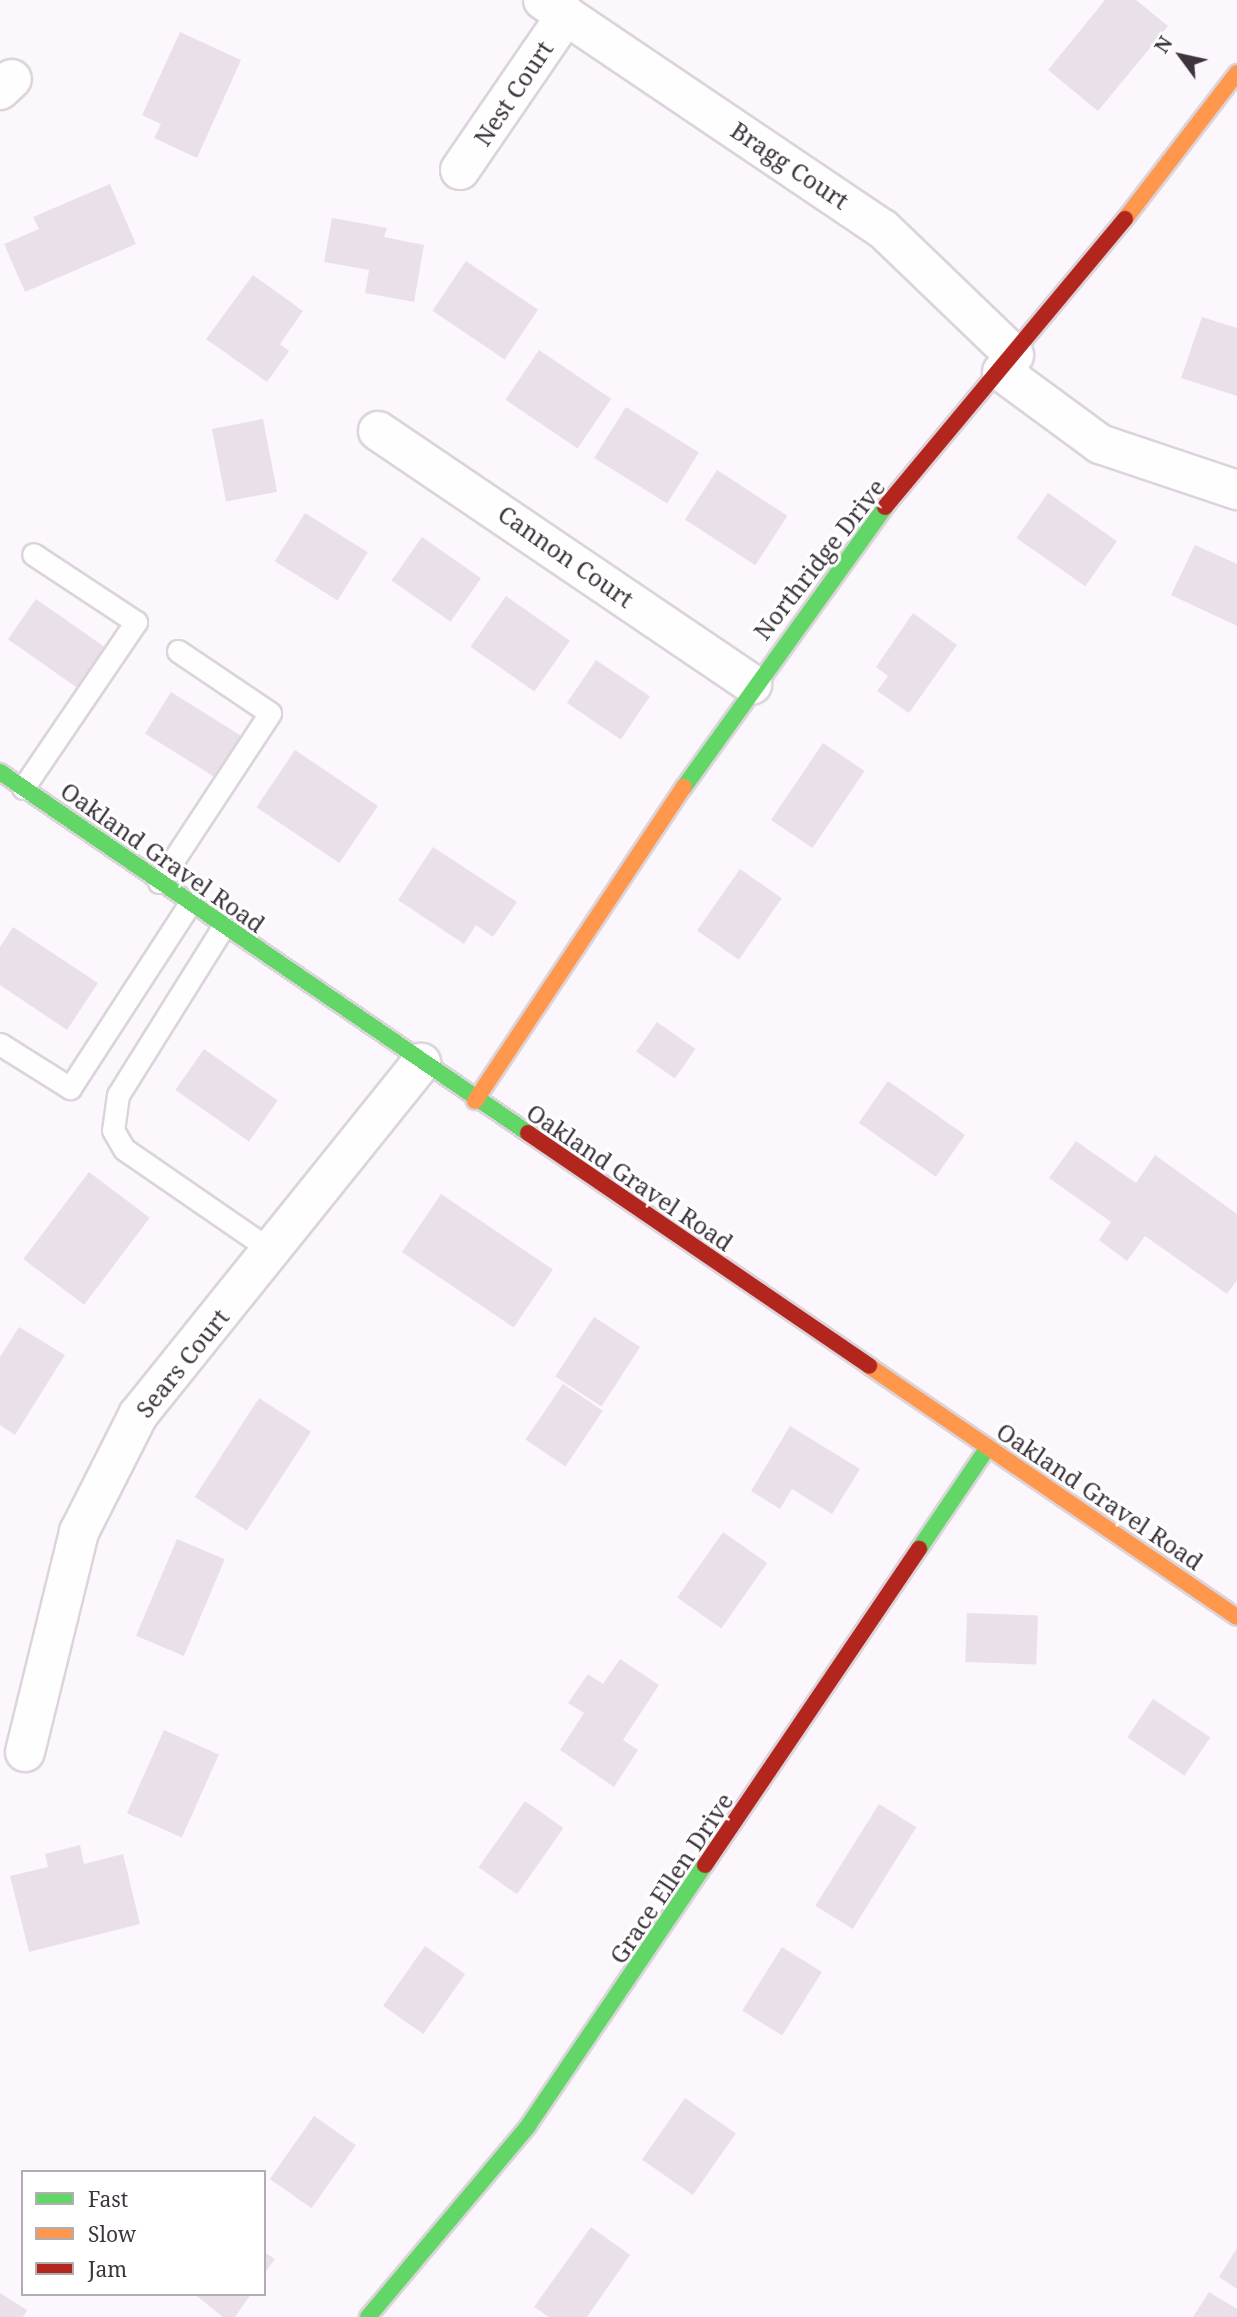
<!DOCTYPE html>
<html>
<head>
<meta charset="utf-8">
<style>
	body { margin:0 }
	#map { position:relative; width:1237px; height:2317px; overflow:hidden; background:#fcf7fc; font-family:"Noto Serif",serif }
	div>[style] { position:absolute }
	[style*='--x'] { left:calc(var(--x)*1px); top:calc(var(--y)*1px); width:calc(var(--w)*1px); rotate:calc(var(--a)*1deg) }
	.building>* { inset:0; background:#eae0ea; transform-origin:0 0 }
	.roads { filter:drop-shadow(2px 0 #dbd4da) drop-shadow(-2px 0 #dbd4da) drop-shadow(0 2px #dbd4da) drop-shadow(0 -2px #dbd4da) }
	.lane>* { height:21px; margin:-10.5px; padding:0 10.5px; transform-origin:10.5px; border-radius:10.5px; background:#fffeff }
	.street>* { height:38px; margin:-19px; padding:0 19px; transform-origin:19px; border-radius:19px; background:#fffeff }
	.fast>* { height:16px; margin:-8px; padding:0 8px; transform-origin:8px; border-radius:8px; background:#63d668 }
	.slow>* { height:16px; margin:-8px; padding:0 8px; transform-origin:8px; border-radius:8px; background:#ff974d }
	.jam>* { height:16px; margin:-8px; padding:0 8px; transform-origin:8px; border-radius:8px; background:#b3261e }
	span { translate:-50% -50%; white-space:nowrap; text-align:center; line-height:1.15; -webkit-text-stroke:6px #fff; paint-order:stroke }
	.street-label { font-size:24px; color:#3d343d }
	.legend { position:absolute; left:21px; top:2170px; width:245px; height:126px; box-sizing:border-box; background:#fff; border:2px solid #b1aeb1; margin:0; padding:9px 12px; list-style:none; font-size:21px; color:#3d343d }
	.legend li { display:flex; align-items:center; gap:14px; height:35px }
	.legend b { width:35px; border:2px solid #b1aeb1 }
	.north { position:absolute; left:1146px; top:21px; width:70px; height:70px; -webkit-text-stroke:5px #fff; paint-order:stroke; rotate:303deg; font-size:19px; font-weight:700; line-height:28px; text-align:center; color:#3d343d }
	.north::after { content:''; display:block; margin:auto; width:24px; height:32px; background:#3d343d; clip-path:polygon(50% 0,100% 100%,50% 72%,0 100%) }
</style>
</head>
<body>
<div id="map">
	<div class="building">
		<div style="clip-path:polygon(1105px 0,1136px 0,1168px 26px,1098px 111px,1048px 70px)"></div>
		<div style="clip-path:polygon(180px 32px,241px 60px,197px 158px,154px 138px,161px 124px,142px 115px)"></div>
		<div style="clip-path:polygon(110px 184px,136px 244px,25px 292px,4px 244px,39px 229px,33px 217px)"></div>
		<div style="clip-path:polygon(332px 218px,387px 228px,384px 237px,424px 245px,414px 302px,365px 293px,369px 270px,324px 262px)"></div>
		<div style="left:466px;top:261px;width:87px;height:60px;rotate:34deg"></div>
		<div style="clip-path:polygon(253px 275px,303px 311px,280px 344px,289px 351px,267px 382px,206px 339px)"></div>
		<div style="clip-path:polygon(1202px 317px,1237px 328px,1237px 396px,1181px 378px)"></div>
		<div style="left:539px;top:350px;width:87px;height:60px;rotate:34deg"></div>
		<div style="left:626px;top:407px;width:86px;height:60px;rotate:32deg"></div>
		<div style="left:263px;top:419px;width:74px;height:52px;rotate:79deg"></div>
		<div style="left:717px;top:470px;width:84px;height:59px;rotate:33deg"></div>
		<div style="left:1048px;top:493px;width:84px;height:55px;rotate:35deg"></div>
		<div style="left:305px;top:513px;width:74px;height:57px;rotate:32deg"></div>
		<div style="left:422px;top:537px;width:72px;height:53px;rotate:35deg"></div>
		<div style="clip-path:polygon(1195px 545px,1237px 564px,1237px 626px,1171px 595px)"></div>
		<div style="left:506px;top:596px;width:78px;height:62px;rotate:35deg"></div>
		<div style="left:36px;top:599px;width:85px;height:49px;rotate:35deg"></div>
		<div style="clip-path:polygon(913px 613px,957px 645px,909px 713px,877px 691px,888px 676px,876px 667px)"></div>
		<div style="left:596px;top:660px;width:65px;height:52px;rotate:34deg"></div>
		<div style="left:171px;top:692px;width:85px;height:49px;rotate:32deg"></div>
		<div style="left:823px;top:743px;width:50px;height:93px;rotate:34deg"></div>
		<div style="left:295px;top:750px;width:100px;height:69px;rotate:34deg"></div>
		<div style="clip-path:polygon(433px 847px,517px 902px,493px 937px,476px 925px,464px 944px,398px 900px)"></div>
		<div style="left:740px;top:869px;width:51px;height:75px;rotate:35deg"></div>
		<div style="clip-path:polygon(13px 927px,98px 983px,67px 1030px,0 985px,0 947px)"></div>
		<div style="left:657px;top:1022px;width:47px;height:36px;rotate:35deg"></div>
		<div style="left:204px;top:1049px;width:90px;height:50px;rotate:35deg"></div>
		<div style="left:888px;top:1081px;width:94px;height:51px;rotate:35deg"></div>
		<div style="clip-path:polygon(1076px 1141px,1136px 1183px,1155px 1155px,1237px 1214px,1237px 1280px,1227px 1294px,1145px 1236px,1127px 1261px,1099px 1240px,1111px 1222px,1049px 1178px)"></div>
		<div style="left:89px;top:1172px;width:76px;height:109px;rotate:37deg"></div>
		<div style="left:441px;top:1194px;width:135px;height:70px;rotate:34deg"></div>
		<div style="left:594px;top:1317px;width:55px;height:71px;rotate:33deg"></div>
		<div style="clip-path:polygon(19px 1327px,65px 1355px,15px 1435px,0 1425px,0 1357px)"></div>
		<div style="left:563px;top:1384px;width:48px;height:67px;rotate:34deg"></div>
		<div style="left:259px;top:1398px;width:62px;height:118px;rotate:33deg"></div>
		<div style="clip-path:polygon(790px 1426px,860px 1469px,832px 1514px,792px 1489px,780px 1509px,751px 1491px)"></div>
		<div style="left:723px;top:1532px;width:54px;height:80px;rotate:35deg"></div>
		<div style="left:177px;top:1539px;width:52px;height:105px;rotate:23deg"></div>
		<div style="left:967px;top:1613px;width:71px;height:49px;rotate:2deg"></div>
		<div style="clip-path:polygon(620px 1659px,659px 1685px,623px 1740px,638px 1750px,614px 1787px,560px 1750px,584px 1713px,568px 1703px,588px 1674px,603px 1684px)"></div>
		<div style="left:1153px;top:1699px;width:69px;height:46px;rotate:34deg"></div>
		<div style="left:164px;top:1730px;width:60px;height:91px;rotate:24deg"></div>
		<div style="left:525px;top:1801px;width:47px;height:81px;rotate:35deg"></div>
		<div style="left:879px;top:1804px;width:44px;height:120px;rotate:32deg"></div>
		<div style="clip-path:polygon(80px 1845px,84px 1864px,123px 1854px,140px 1924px,29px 1952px,10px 1876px,48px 1867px,45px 1854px)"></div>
		<div style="left:425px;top:1946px;width:49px;height:73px;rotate:35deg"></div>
		<div style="left:782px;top:1947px;width:47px;height:75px;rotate:32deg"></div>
		<div style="left:685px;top:2098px;width:62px;height:75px;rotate:35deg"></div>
		<div style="left:314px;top:2116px;width:51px;height:77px;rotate:35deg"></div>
		<div style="clip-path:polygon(591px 2227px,630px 2255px,587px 2317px,549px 2317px,534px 2307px)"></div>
		<div style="clip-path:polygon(1237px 2248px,1237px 2289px,1219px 2277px)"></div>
		<div style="clip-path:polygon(264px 2252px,275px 2259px,264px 2274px)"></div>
		<div style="clip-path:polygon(1209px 2292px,1237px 2309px,1237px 2317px,1193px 2317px)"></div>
		<div style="clip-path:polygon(0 2293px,27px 2310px,23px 2317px,0 2317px)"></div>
		<div style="clip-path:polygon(194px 2294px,251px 2294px,235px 2317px,223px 2317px)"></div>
	</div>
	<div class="roads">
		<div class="lane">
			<div style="--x:23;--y:788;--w:201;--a:-55.8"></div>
			<div style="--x:136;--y:622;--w:123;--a:-146.6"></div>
			<div style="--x:159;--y:882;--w:202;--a:-56.7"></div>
			<div style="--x:270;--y:713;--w:111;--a:-146"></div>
			<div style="--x:223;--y:927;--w:198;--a:122"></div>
			<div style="--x:118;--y:1095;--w:35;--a:98"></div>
			<div style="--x:113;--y:1130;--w:22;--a:60"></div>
			<div style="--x:124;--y:1149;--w:180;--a:34.6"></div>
			<div style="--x:0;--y:1044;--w:83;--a:32.2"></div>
			<div style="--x:70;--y:1088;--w:221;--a:-57"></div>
		</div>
		<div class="street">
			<div style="--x:543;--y:0;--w:410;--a:34"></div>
			<div style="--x:883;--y:229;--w:182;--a:43.9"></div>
			<div style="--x:0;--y:90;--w:16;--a:-43"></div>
			<div style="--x:460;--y:170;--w:188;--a:-55.6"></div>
			<div style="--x:1002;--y:372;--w:122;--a:36.3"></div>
			<div style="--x:1100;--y:444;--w:145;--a:18.6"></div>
			<div style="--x:378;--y:431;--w:452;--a:34.1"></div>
			<div style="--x:25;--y:1752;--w:227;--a:-76.2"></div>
			<div style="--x:79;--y:1532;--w:131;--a:-63.2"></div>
			<div style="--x:138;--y:1415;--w:452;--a:-51.2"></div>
		</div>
		<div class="fast">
			<div style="--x:0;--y:772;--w:640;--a:34.36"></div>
			<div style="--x:684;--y:787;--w:345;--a:-54.3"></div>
			<div style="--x:919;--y:1549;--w:123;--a:-55.9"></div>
			<div style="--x:368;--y:2317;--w:249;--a:-50"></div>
			<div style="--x:528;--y:2126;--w:315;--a:-55.9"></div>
		</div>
		<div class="slow">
			<div style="--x:1125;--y:219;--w:184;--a:-52.5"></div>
			<div style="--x:475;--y:1101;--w:377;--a:-56.4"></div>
			<div style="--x:869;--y:1366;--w:445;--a:34.3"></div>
		</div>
		<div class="jam">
			<div style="--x:885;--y:507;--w:375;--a:-50.2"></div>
			<div style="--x:528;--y:1133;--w:413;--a:34.3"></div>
			<div style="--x:705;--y:1865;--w:382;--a:-55.9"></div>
		</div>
	</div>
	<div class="street-label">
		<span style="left:513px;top:93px;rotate:-56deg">Nest Court</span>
		<span style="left:790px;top:165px;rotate:34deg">Bragg Court</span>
		<span style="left:566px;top:556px;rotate:35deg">Cannon Court</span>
		<span style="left:819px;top:559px;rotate:-52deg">Northridge Drive</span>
		<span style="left:163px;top:857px;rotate:35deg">Oakland Gravel Road</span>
		<span style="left:630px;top:1177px;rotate:34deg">Oakland Gravel Road</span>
		<span style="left:182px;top:1363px;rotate:-51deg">Sears Court</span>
		<span style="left:1100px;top:1496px;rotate:34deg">Oakland Gravel Road</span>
		<span style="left:671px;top:1878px;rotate:-56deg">Grace Ellen Drive</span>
	</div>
	<ul class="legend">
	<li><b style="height:9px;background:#63d668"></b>Fast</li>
	<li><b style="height:9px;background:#ff974d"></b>Slow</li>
	<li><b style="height:9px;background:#b3261e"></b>Jam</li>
	</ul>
	<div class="north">N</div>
</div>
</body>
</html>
